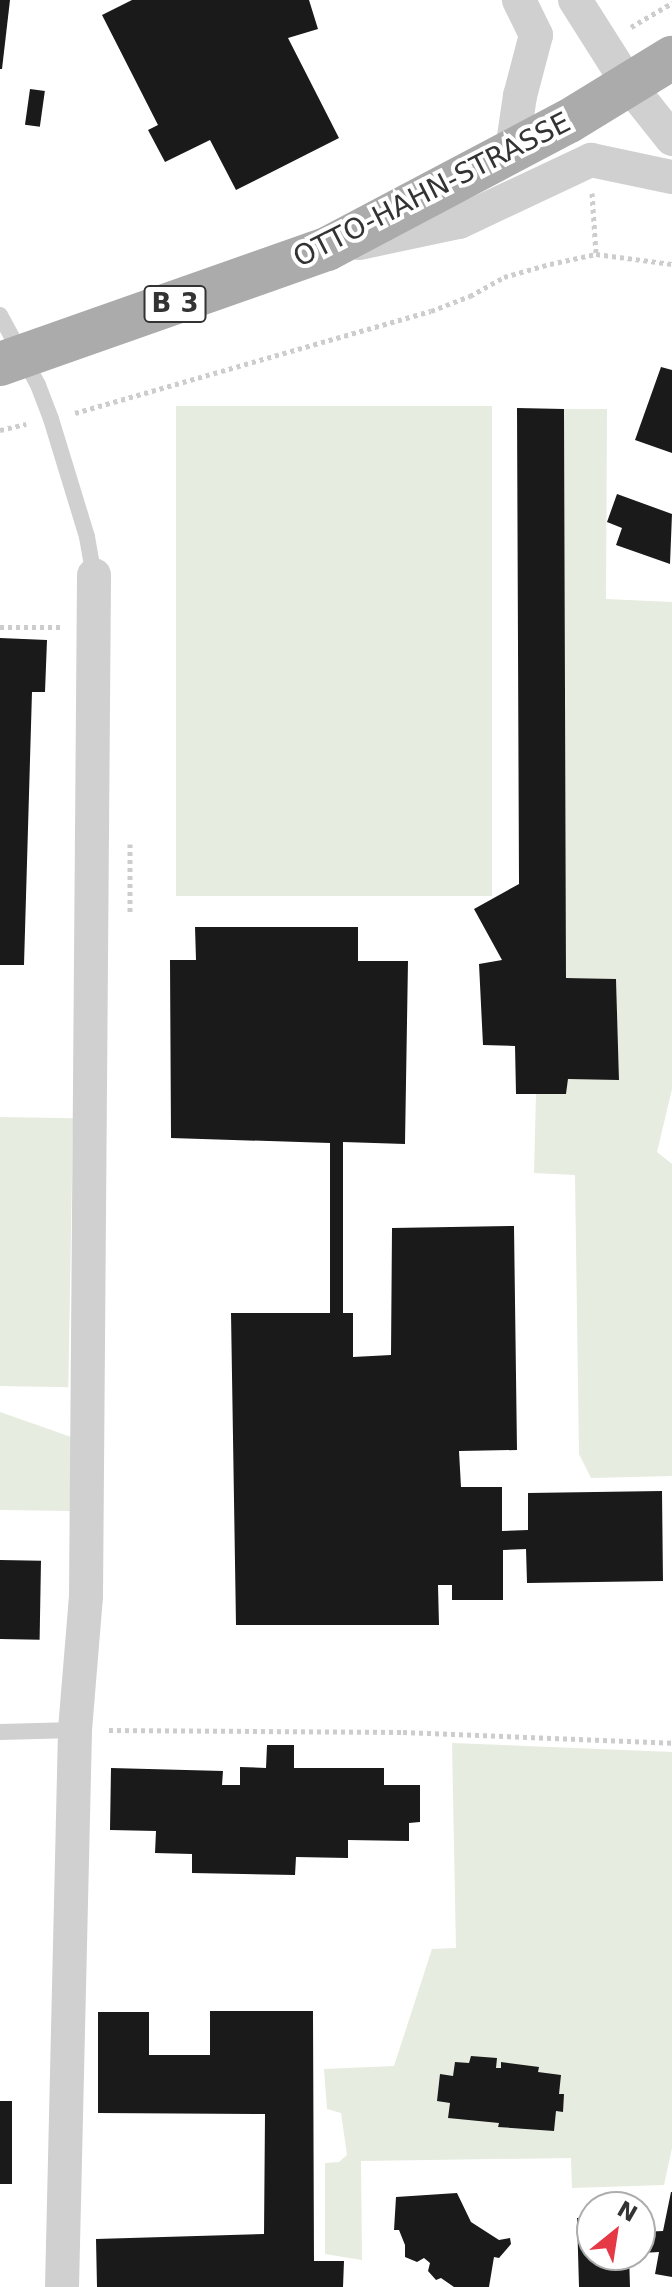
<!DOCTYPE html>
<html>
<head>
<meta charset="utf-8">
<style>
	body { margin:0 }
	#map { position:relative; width:672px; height:2287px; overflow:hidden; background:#fff; font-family:"DejaVu Sans",sans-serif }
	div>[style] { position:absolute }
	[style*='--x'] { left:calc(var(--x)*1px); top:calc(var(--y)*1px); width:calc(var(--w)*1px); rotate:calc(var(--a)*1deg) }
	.green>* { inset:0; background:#e6ecdf; transform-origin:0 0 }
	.building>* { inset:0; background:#1a1a1a; transform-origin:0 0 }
	.path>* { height:5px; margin-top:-2.5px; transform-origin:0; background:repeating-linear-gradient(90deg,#cdcdcd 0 4px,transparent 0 8px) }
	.lane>* { height:16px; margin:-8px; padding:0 8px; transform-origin:8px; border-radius:8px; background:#d0d0d0 }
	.street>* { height:34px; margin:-17px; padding:0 17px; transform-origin:17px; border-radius:17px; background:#d0d0d0 }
	.primary>* { height:44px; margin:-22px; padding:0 22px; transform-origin:22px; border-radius:22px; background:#ababab }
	span { translate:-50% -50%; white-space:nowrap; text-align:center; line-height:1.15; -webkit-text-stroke:8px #fff; paint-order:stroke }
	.shield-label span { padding:2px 6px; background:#fff; border:2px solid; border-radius:6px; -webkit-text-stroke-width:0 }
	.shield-label { font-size:26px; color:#333; font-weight:700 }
	.street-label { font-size:28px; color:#333 }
	.north { position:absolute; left:576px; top:2191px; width:80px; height:80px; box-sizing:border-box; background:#fff; border:2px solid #adadad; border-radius:50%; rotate:30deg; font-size:22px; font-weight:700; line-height:32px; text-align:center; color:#333 }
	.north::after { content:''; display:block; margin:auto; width:28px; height:36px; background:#e63946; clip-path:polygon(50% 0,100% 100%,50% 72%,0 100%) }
</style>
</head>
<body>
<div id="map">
	<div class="green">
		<div style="left:176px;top:406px;width:316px;height:490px"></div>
		<div style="clip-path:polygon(564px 409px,607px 409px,606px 599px,672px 602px,672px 1089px,657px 1152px,672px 1164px,672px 1476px,591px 1478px,579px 1454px,575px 1175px,534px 1173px,536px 1094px,566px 1094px,568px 1079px,619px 1079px,616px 979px,566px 978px)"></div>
		<div style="left:0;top:1117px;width:73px;height:269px;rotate:1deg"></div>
		<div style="clip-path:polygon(0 1412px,74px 1438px,72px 1511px,0 1510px)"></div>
		<div style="clip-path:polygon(452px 1743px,672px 1752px,672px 2148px,664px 2185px,572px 2188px,571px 2158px,361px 2161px,362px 2260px,325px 2254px,325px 2163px,339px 2162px,347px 2155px,341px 2113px,327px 2109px,324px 2069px,394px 2066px,432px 1949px,456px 1948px)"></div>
	</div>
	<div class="building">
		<div style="clip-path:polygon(0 0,10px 0,2px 69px,0 69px)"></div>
		<div style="clip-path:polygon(132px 0,309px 0,318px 29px,288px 38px,339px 138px,236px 190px,210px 140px,165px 162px,148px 130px,158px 125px,102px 15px)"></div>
		<div style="left:30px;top:89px;width:15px;height:36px;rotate:8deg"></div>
		<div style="clip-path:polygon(661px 367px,672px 370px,672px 453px,635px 440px)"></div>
		<div style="clip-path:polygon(517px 408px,564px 409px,566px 978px,616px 979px,619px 1080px,568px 1079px,566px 1094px,516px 1094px,515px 1046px,483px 1045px,479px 964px,502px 960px,474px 909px,519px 884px)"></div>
		<div style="clip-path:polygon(617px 494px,672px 514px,670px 564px,616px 545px,622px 528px,607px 522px)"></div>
		<div style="clip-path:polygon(0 638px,47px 640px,45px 692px,32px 692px,24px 965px,0 965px)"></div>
		<div style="clip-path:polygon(195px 927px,358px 927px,358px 961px,408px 961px,405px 1144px,343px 1142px,343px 1313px,353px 1313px,353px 1357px,391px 1355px,392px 1228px,514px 1226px,517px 1450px,459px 1451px,461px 1487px,502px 1487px,502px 1531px,528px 1530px,528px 1493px,662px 1491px,663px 1581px,527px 1583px,526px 1549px,503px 1550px,503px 1600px,452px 1600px,452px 1585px,438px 1585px,439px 1625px,236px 1625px,231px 1313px,330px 1313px,330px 1143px,171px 1138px,170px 960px,196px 960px)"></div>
		<div style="left:0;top:1560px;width:41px;height:79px;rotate:1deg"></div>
		<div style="clip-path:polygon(267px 1745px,294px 1745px,294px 1768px,384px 1768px,384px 1785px,420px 1785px,420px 1822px,409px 1823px,409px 1841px,348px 1840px,348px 1858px,296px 1857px,295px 1875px,192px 1873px,192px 1854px,155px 1853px,156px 1831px,110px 1830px,111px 1768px,223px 1771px,222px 1785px,240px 1785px,240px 1767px,266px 1768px)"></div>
		<div style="clip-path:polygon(210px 2011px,313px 2011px,314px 2261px,344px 2261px,343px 2287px,97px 2287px,96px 2239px,264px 2234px,265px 2114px,98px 2113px,98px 2012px,149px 2012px,149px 2055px,210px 2055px)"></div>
		<div style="clip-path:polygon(471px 2056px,497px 2058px,496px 2068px,501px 2068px,501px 2062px,539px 2067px,538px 2072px,561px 2075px,559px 2094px,564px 2094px,563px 2112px,556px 2111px,554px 2131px,498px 2127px,499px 2123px,448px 2118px,450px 2103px,437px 2101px,440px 2074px,453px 2076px,455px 2062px,469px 2063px)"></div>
		<div style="left:0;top:2101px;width:12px;height:83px"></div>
		<div style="clip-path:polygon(671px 2192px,672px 2192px,672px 2277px,655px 2274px,659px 2252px,642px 2253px,641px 2232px,663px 2231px)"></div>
		<div style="clip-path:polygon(457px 2193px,471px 2222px,499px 2240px,510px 2238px,511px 2244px,499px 2258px,494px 2257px,489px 2287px,454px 2287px,441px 2278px,436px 2280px,428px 2271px,430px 2263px,424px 2258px,417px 2262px,405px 2257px,405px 2245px,399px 2230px,394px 2230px,396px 2197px)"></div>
		<div style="clip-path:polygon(577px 2218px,592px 2218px,592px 2255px,629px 2255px,630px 2287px,579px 2287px)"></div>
	</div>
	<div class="path">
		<div style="--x:631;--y:27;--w:48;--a:-30.3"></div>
		<div style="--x:592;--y:193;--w:61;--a:86.2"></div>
		<div style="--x:75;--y:413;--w:370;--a:-16"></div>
		<div style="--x:431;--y:311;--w:42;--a:-21"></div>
		<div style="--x:470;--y:296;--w:39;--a:-29"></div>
		<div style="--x:504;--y:277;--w:48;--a:-15.8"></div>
		<div style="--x:550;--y:264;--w:47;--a:-12.3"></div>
		<div style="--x:596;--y:254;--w:77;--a:7.5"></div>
		<div style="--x:0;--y:430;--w:27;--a:-13"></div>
		<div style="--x:0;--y:627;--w:63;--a:0"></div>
		<div style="--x:130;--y:844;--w:69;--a:90"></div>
		<div style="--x:109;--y:1730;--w:294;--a:0.4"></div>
		<div style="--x:403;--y:1732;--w:269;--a:2.3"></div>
	</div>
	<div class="lane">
		<div style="--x:0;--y:315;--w:80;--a:61.5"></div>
		<div style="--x:38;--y:385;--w:36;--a:69"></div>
		<div style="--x:51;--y:419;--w:123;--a:73"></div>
		<div style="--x:87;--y:537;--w:39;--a:80"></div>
		<div style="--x:0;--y:1732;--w:75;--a:-1.5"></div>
	</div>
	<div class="street">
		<div style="--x:575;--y:0;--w:101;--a:57.6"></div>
		<div style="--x:629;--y:85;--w:69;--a:51.5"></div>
		<div style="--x:512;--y:150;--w:55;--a:-81.6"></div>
		<div style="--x:520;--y:96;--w:63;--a:-75.3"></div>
		<div style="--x:536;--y:35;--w:39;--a:-116"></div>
		<div style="--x:359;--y:243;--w:102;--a:-11.9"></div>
		<div style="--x:459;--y:222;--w:146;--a:-25.2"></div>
		<div style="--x:591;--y:160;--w:83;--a:11.9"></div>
		<div style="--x:62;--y:2287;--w:557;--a:-88.66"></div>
		<div style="--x:75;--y:1730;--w:134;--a:-85.3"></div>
		<div style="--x:86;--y:1596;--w:1021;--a:-89.55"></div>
	</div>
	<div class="primary">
		<div style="--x:0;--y:364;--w:347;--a:-19.4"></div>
		<div style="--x:327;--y:249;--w:274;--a:-27.9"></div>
		<div style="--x:569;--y:121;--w:121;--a:-31.5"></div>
	</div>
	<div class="shield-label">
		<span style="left:175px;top:304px">B 3</span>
	</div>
	<div class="street-label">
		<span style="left:432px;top:190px;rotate:-27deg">OTTO-HAHN-STRASSE</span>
	</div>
	<div class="north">N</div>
</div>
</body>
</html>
